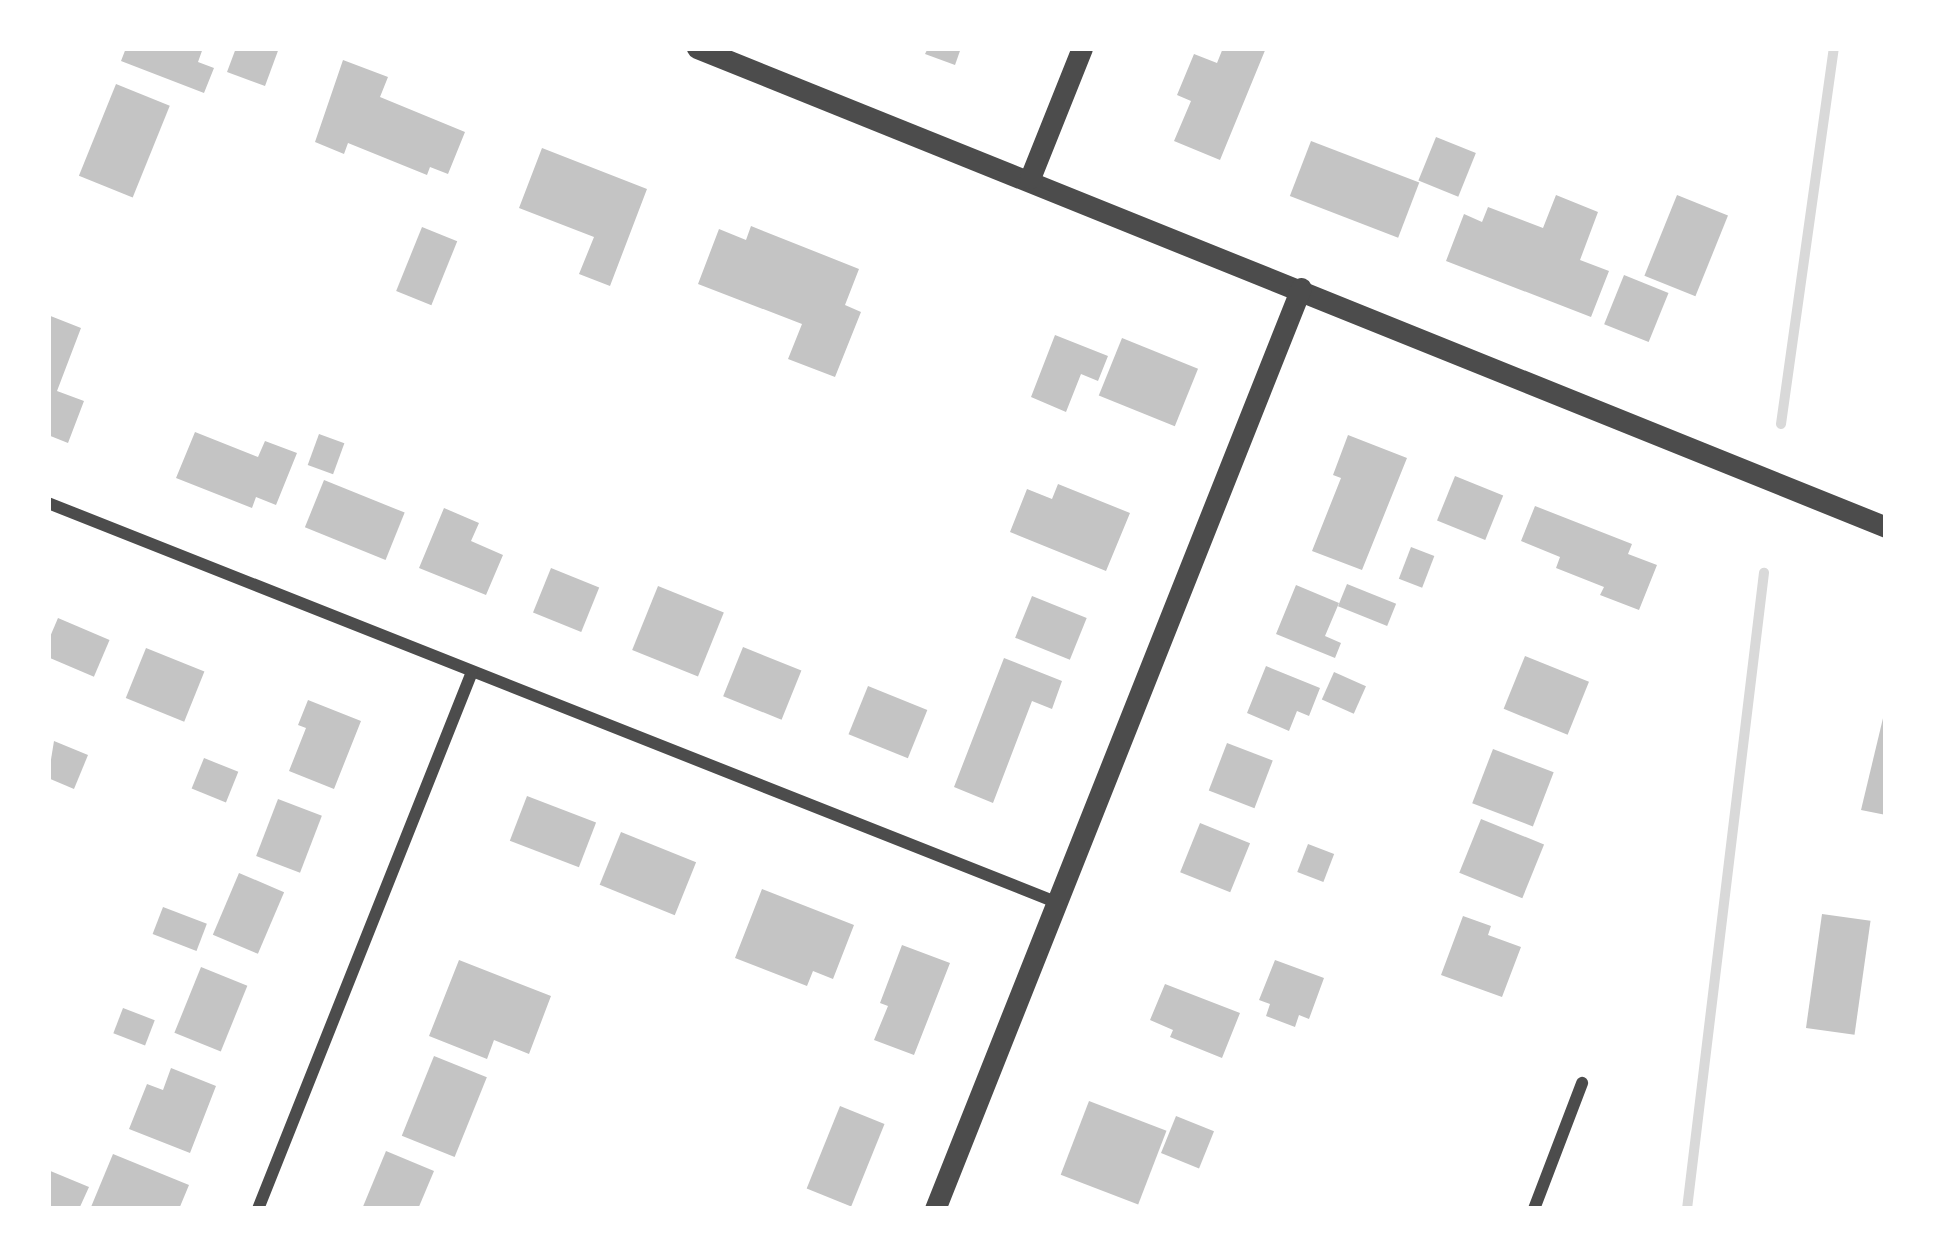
<!DOCTYPE html>
<html>
<head>
<meta charset="utf-8">
<style>
	body { margin:0 }
	#map { position:relative; width:1934px; height:1257px; overflow:hidden; background:#fff; font-family:Roboto,sans-serif }
	div>[style] { position:absolute }
	[style*='--x'] { left:calc(var(--x)*1px); top:calc(var(--y)*1px); width:calc(var(--w)*1px); rotate:calc(var(--a)*1deg) }
	.stream>* { height:10px; margin:-5px; padding:0 5px; transform-origin:5px; border-radius:5px; background:#d9d9d9 }
	.building>* { inset:0; background:#c4c4c4; transform-origin:0 0 }
	.minor>* { height:12px; margin:-6px; padding:0 6px; transform-origin:6px; border-radius:6px; background:#4c4c4c }
	.tertiary>* { height:21px; margin:-10.5px; padding:0 10.5px; transform-origin:10.5px; border-radius:10.5px; background:#4c4c4c }
	span { translate:-50% -50%; white-space:nowrap; text-align:center; line-height:1.15; -webkit-text-stroke:12px #fff; paint-order:stroke }
	.frame { position:absolute; inset:0; border:51px solid #fff; pointer-events:none }
</style>
</head>
<body>
<div id="map">
	<div class="stream">
		<div style="--x:1781;--y:424;--w:380;--a:-82"></div>
		<div style="--x:1687;--y:1209;--w:641;--a:-83.1"></div>
	</div>
	<div class="building">
		<div style="clip-path:polygon(126px 48px,203px 48px,198px 62px,214px 68px,204px 93px,121px 61px)"></div>
		<div style="clip-path:polygon(236px 48px,279px 48px,265px 86px,227px 72px)"></div>
		<div style="clip-path:polygon(928px 48px,961px 48px,955px 65px,925px 54px)"></div>
		<div style="clip-path:polygon(1223px 48px,1266px 48px,1220px 160px,1174px 141px,1191px 101px,1177px 95px,1194px 54px,1217px 63px)"></div>
		<div style="clip-path:polygon(343px 60px,388px 77px,380px 97px,465px 132px,448px 174px,430px 167px,427px 175px,348px 143px,344px 154px,315px 142px)"></div>
		<div style="left:116px;top:84px;width:58px;height:99px;rotate:22deg"></div>
		<div style="left:1436px;top:137px;width:43px;height:47px;rotate:22deg"></div>
		<div style="left:1311px;top:141px;width:116px;height:59px;rotate:21deg"></div>
		<div style="clip-path:polygon(542px 148px,647px 189px,610px 286px,579px 274px,594px 237px,519px 208px)"></div>
		<div style="clip-path:polygon(1556px 195px,1598px 212px,1580px 260px,1609px 271px,1591px 317px,1446px 261px,1464px 214px,1482px 222px,1488px 207px,1543px 228px)"></div>
		<div style="left:1677px;top:195px;width:55px;height:87px;rotate:22deg"></div>
		<div style="clip-path:polygon(751px 226px,859px 269px,845px 305px,861px 312px,835px 377px,788px 359px,802px 324px,698px 284px,719px 229px,746px 240px)"></div>
		<div style="left:422px;top:227px;width:38px;height:69px;rotate:22deg"></div>
		<div style="left:1624px;top:275px;width:48px;height:53px;rotate:22deg"></div>
		<div style="clip-path:polygon(48px 315px,81px 328px,57px 391px,84px 401px,68px 443px,48px 435px)"></div>
		<div style="clip-path:polygon(1055px 335px,1108px 356px,1098px 381px,1081px 374px,1066px 412px,1031px 397px)"></div>
		<div style="left:1122px;top:338px;width:82px;height:62px;rotate:22deg"></div>
		<div style="clip-path:polygon(195px 432px,258px 457px,265px 441px,297px 453px,276px 505px,256px 497px,252px 508px,176px 478px)"></div>
		<div style="left:319px;top:434px;width:27px;height:33px;rotate:20deg"></div>
		<div style="clip-path:polygon(1348px 435px,1407px 458px,1362px 570px,1312px 551px,1341px 478px,1333px 475px)"></div>
		<div style="left:1455px;top:476px;width:52px;height:48px;rotate:22deg"></div>
		<div style="left:324px;top:480px;width:87px;height:51px;rotate:22deg"></div>
		<div style="clip-path:polygon(1058px 484px,1130px 513px,1106px 571px,1010px 532px,1027px 489px,1052px 499px)"></div>
		<div style="clip-path:polygon(1535px 506px,1632px 544px,1628px 554px,1657px 565px,1639px 610px,1600px 595px,1604px 587px,1556px 568px,1560px 557px,1521px 541px)"></div>
		<div style="clip-path:polygon(444px 508px,479px 523px,471px 541px,503px 555px,486px 595px,419px 568px)"></div>
		<div style="left:1411px;top:547px;width:25px;height:34px;rotate:21deg"></div>
		<div style="left:551px;top:568px;width:52px;height:48px;rotate:22deg"></div>
		<div style="left:1347px;top:584px;width:53px;height:24px;rotate:22deg"></div>
		<div style="clip-path:polygon(1296px 585px,1339px 603px,1325px 636px,1341px 643px,1335px 658px,1276px 634px)"></div>
		<div style="left:658px;top:586px;width:71px;height:69px;rotate:22deg"></div>
		<div style="left:1032px;top:596px;width:59px;height:45px;rotate:22deg"></div>
		<div style="left:58px;top:618px;width:56px;height:40px;rotate:23deg"></div>
		<div style="left:743px;top:647px;width:63px;height:53px;rotate:22deg"></div>
		<div style="left:146px;top:648px;width:63px;height:54px;rotate:22deg"></div>
		<div style="left:1525px;top:656px;width:69px;height:57px;rotate:22deg"></div>
		<div style="clip-path:polygon(1004px 658px,1062px 681px,1052px 709px,1032px 701px,993px 803px,954px 787px)"></div>
		<div style="clip-path:polygon(1266px 666px,1320px 688px,1309px 716px,1297px 711px,1289px 731px,1247px 713px)"></div>
		<div style="left:1334px;top:672px;width:35px;height:30px;rotate:24deg"></div>
		<div style="left:868px;top:686px;width:64px;height:52px;rotate:22deg"></div>
		<div style="clip-path:polygon(308px 700px,361px 721px,334px 789px,289px 771px,306px 728px,298px 725px)"></div>
		<div style="clip-path:polygon(1884px 714px,1886px 714px,1886px 815px,1861px 810px)"></div>
		<div style="clip-path:polygon(54px 741px,88px 755px,74px 789px,48px 778px)"></div>
		<div style="left:1227px;top:743px;width:49px;height:51px;rotate:21deg"></div>
		<div style="left:1493px;top:749px;width:65px;height:58px;rotate:21deg"></div>
		<div style="left:204px;top:758px;width:37px;height:33px;rotate:22deg"></div>
		<div style="left:527px;top:796px;width:74px;height:48px;rotate:21deg"></div>
		<div style="left:278px;top:799px;width:47px;height:61px;rotate:21deg"></div>
		<div style="left:1481px;top:819px;width:68px;height:58px;rotate:22deg"></div>
		<div style="left:1200px;top:823px;width:54px;height:53px;rotate:22deg"></div>
		<div style="left:621px;top:832px;width:81px;height:57px;rotate:22deg"></div>
		<div style="left:1308px;top:844px;width:28px;height:30px;rotate:21deg"></div>
		<div style="left:239px;top:873px;width:49px;height:67px;rotate:23deg"></div>
		<div style="clip-path:polygon(762px 889px,854px 925px,833px 979px,813px 971px,807px 986px,735px 958px)"></div>
		<div style="left:163px;top:907px;width:47px;height:29px;rotate:21deg"></div>
		<div style="left:1822px;top:914px;width:49px;height:115px;rotate:8deg"></div>
		<div style="clip-path:polygon(1463px 916px,1491px 926px,1488px 935px,1521px 947px,1502px 997px,1441px 975px)"></div>
		<div style="clip-path:polygon(902px 945px,950px 963px,914px 1055px,874px 1040px,888px 1006px,880px 1003px)"></div>
		<div style="clip-path:polygon(459px 960px,551px 996px,529px 1054px,494px 1040px,487px 1059px,429px 1036px)"></div>
		<div style="clip-path:polygon(1275px 960px,1324px 978px,1309px 1019px,1299px 1015px,1295px 1027px,1266px 1016px,1270px 1004px,1259px 1000px)"></div>
		<div style="left:201px;top:967px;width:50px;height:71px;rotate:22deg"></div>
		<div style="clip-path:polygon(1165px 984px,1240px 1013px,1222px 1058px,1170px 1037px,1173px 1030px,1150px 1020px)"></div>
		<div style="left:123px;top:1008px;width:34px;height:27px;rotate:21deg"></div>
		<div style="left:434px;top:1056px;width:57px;height:86px;rotate:22deg"></div>
		<div style="clip-path:polygon(171px 1068px,216px 1086px,190px 1153px,129px 1129px,147px 1084px,163px 1090px)"></div>
		<div style="left:1089px;top:1101px;width:83px;height:79px;rotate:21deg"></div>
		<div style="left:840px;top:1106px;width:48px;height:89px;rotate:22deg"></div>
		<div style="left:1176px;top:1116px;width:41px;height:40px;rotate:22deg"></div>
		<div style="clip-path:polygon(386px 1151px,434px 1171px,418px 1209px,362px 1209px)"></div>
		<div style="clip-path:polygon(113px 1154px,189px 1185px,179px 1209px,91px 1207px)"></div>
		<div style="clip-path:polygon(48px 1170px,89px 1187px,79px 1209px,48px 1209px)"></div>
	</div>
	<div class="minor">
		<div style="--x:48;--y:503;--w:1084;--a:21.6"></div>
		<div style="--x:258;--y:1209;--w:578;--a:-68.27"></div>
		<div style="--x:1534;--y:1209;--w:135;--a:-69.1"></div>
	</div>
	<div class="tertiary">
		<div style="--x:697;--y:48;--w:1282;--a:21.94"></div>
		<div style="--x:1030;--y:178;--w:140;--a:-68.2"></div>
		<div style="--x:935;--y:1209;--w:991;--a:-68.33"></div>
	</div>
	<div class="frame"></div>
</div>
</body>
</html>
